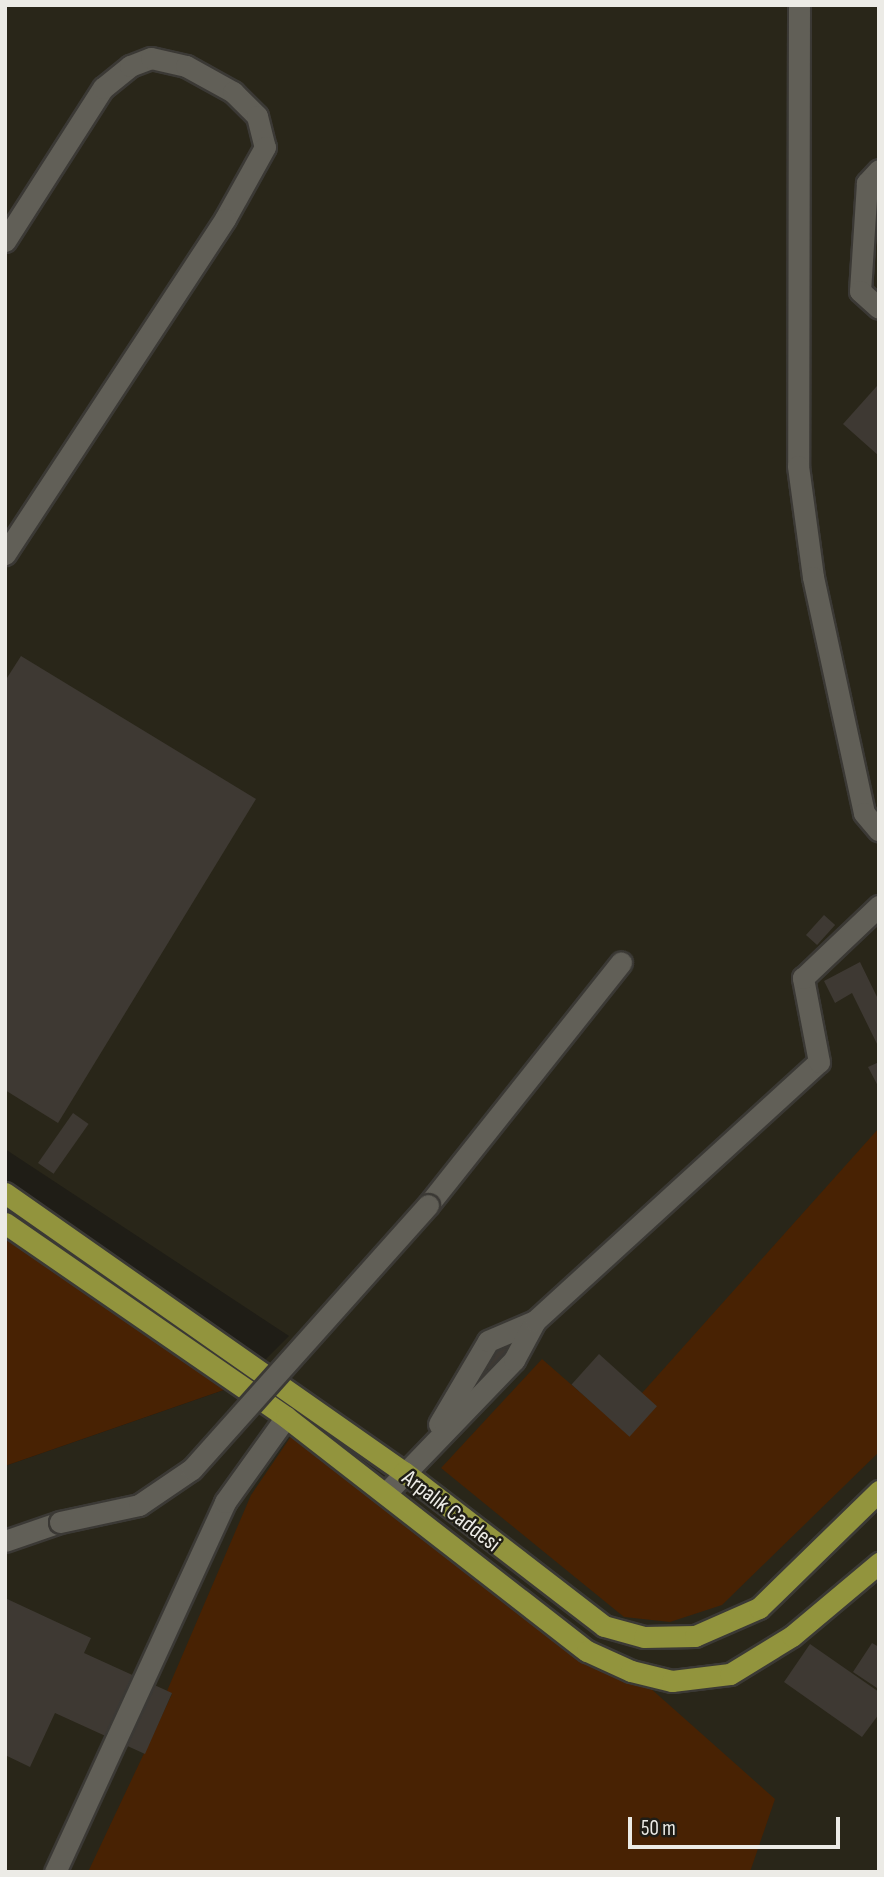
<!DOCTYPE html>
<html>
<head>
<meta charset="utf-8">
<style>
	body { margin:0 }
	#map { position:relative; width:884px; height:1877px; overflow:hidden; background:#1f1d16; font-family:"Sofia Sans Condensed",sans-serif }
	div>[style] { position:absolute }
	[style*='--x'] { left:calc(var(--x)*1px); top:calc(var(--y)*1px); width:calc(var(--w)*1px); rotate:calc(var(--a)*1deg) }
	.built>* { inset:0; background:#292619 }
	.green>* { inset:0; background:#482203 }
	.building>* { inset:0; background:#3e3933; transform-origin:0 0 }
	.roads { filter:drop-shadow(2px 0 #3b3935) drop-shadow(-2px 0 #3b3935) drop-shadow(0 2px #3b3935) drop-shadow(0 -2px #3b3935) }
	.minor>* { height:21px; margin:-10.5px; padding:0 10.5px; transform-origin:10.5px; border-radius:10.5px; background:#615f57 }
	.major>* { height:21px; margin:-10.5px; padding:0 10.5px; transform-origin:10.5px; border-radius:10.5px; background:#92943d }
	.bridges { filter:drop-shadow(2px 0 #3b3935) drop-shadow(-2px 0 #3b3935) drop-shadow(0 2px #3b3935) drop-shadow(0 -2px #3b3935) }
	.minor-bridge>* { height:21px; margin:-10.5px; padding:0 10.5px; transform-origin:10.5px; border-radius:10.5px; background:#615f57 }
	span { translate:-50% -50%; white-space:nowrap; text-align:center; line-height:1.15; -webkit-text-stroke:5px #1f1d16; paint-order:stroke }
	.street-label { font-size:23px; color:#ecebe6 }
	.frame { position:absolute; inset:0; border:7px solid #ecebe6; pointer-events:none }
	.scale { position:absolute; left:628px; top:1817px; width:212px; height:32px; box-sizing:border-box; border:4px solid #ecebe6; border-top:0; padding-left:9px; font-size:21px; line-height:24px; white-space:nowrap; color:#ecebe6; -webkit-text-stroke:5px #1f1d16; paint-order:stroke }
</style>
</head>
<body>
<div id="map">
	<div class="built">
		<div style="clip-path:polygon(5px 5px,879px 5px,879px 1872px,5px 1872px,5px 1466px,241px 1384px,289px 1336px,5px 1149px)"></div>
	</div>
	<div class="green">
		<div style="clip-path:polygon(879px 1128px,879px 1452px,722px 1605px,670px 1622px,624px 1617px,441px 1468px,542px 1359px,629px 1435px,642px 1393px)"></div>
		<div style="clip-path:polygon(5px 1223px,241px 1384px,5px 1466px)"></div>
		<div style="clip-path:polygon(298px 1426px,631px 1671px,775px 1799px,750px 1872px,88px 1872px,172px 1694px,167px 1691px,251px 1495px)"></div>
	</div>
	<div class="building">
		<div style="clip-path:polygon(877px 386px,879px 387px,879px 456px,843px 424px)"></div>
		<div style="clip-path:polygon(21px 656px,256px 799px,58px 1123px,5px 1090px,5px 681px)"></div>
		<div style="left:824px;top:915px;width:15px;height:27px;rotate:42deg"></div>
		<div style="clip-path:polygon(860px 962px,879px 1001px,879px 1048px,852px 993px,835px 1003px,824px 981px)"></div>
		<div style="clip-path:polygon(879px 1062px,879px 1088px,868px 1067px)"></div>
		<div style="left:73px;top:1113px;width:19px;height:61px;rotate:35deg"></div>
		<div style="left:500px;top:1343px;width:15px;height:27px;rotate:42deg"></div>
		<div style="left:599px;top:1354px;width:78px;height:41px;rotate:42deg"></div>
		<div style="clip-path:polygon(5px 1598px,91px 1638px,84px 1653px,172px 1693px,145px 1754px,55px 1713px,30px 1767px,5px 1755px)"></div>
		<div style="clip-path:polygon(872px 1643px,879px 1647px,877px 1688px,853px 1672px)"></div>
		<div style="clip-path:polygon(810px 1644px,879px 1692px,879px 1714px,862px 1737px,784px 1682px)"></div>
	</div>
	<div class="roads">
		<div class="minor">
			<div style="--x:799;--y:5;--w:461;--a:90.1"></div>
			<div style="--x:798;--y:466;--w:112;--a:82.3"></div>
			<div style="--x:813;--y:577;--w:241;--a:77.8"></div>
			<div style="--x:864;--y:813;--w:23;--a:50"></div>
			<div style="--x:879;--y:170;--w:18;--a:133"></div>
			<div style="--x:867;--y:183;--w:108;--a:93.7"></div>
			<div style="--x:860;--y:291;--w:25;--a:42"></div>
			<div style="--x:5;--y:241;--w:182;--a:-57.4"></div>
			<div style="--x:103;--y:88;--w:35;--a:-39"></div>
			<div style="--x:130;--y:66;--w:22;--a:-21"></div>
			<div style="--x:151;--y:58;--w:36;--a:13"></div>
			<div style="--x:186;--y:66;--w:54;--a:29"></div>
			<div style="--x:233;--y:92;--w:34;--a:45"></div>
			<div style="--x:257;--y:116;--w:32;--a:76"></div>
			<div style="--x:265;--y:147;--w:82;--a:119.1"></div>
			<div style="--x:225;--y:219;--w:401;--a:123.3"></div>
			<div style="--x:428;--y:1205;--w:310;--a:-51.5"></div>
			<div style="--x:439;--y:1424;--w:96;--a:-59.4"></div>
			<div style="--x:488;--y:1341;--w:51;--a:-23.1"></div>
			<div style="--x:386;--y:1493;--w:185;--a:-46.1"></div>
			<div style="--x:514;--y:1360;--w:44;--a:-61.7"></div>
			<div style="--x:535;--y:1321;--w:384;--a:-42.4"></div>
			<div style="--x:819;--y:1062;--w:86;--a:-100.8"></div>
			<div style="--x:803;--y:978;--w:105;--a:-43.5"></div>
			<div style="--x:5;--y:1541;--w:58;--a:-19.1"></div>
			<div style="--x:55;--y:1872;--w:407;--a:-65.3"></div>
			<div style="--x:225;--y:1502;--w:105;--a:-54.3"></div>
		</div>
		<div class="major">
			<div style="--x:5;--y:1193;--w:487;--a:35"></div>
			<div style="--x:404;--y:1472;--w:252;--a:37.6"></div>
			<div style="--x:604;--y:1626;--w:41;--a:15.4"></div>
			<div style="--x:644;--y:1637;--w:51;--a:-1.1"></div>
			<div style="--x:695;--y:1636;--w:70;--a:-23.6"></div>
			<div style="--x:759;--y:1608;--w:168;--a:-44.3"></div>
			<div style="--x:5;--y:1223;--w:341;--a:34.6"></div>
			<div style="--x:286;--y:1417;--w:381;--a:37.9"></div>
			<div style="--x:587;--y:1651;--w:48;--a:24.4"></div>
			<div style="--x:631;--y:1671;--w:42;--a:13.7"></div>
			<div style="--x:672;--y:1681;--w:58;--a:-6.9"></div>
			<div style="--x:730;--y:1674;--w:73;--a:-31.5"></div>
			<div style="--x:792;--y:1636;--w:114;--a:-40"></div>
		</div>
	</div>
	<div class="bridges">
		<div class="minor-bridge">
			<div style="--x:60;--y:1522;--w:81;--a:-12.1"></div>
			<div style="--x:139;--y:1505;--w:64;--a:-34.2"></div>
			<div style="--x:192;--y:1469;--w:354;--a:-48.2"></div>
		</div>
	</div>
	<div class="street-label">
		<span style="left:451px;top:1511px;rotate:38deg">Arpalık Caddesi</span>
	</div>
	<div class="frame"></div>
	<div class="scale">50 m</div>
</div>
</body>
</html>
